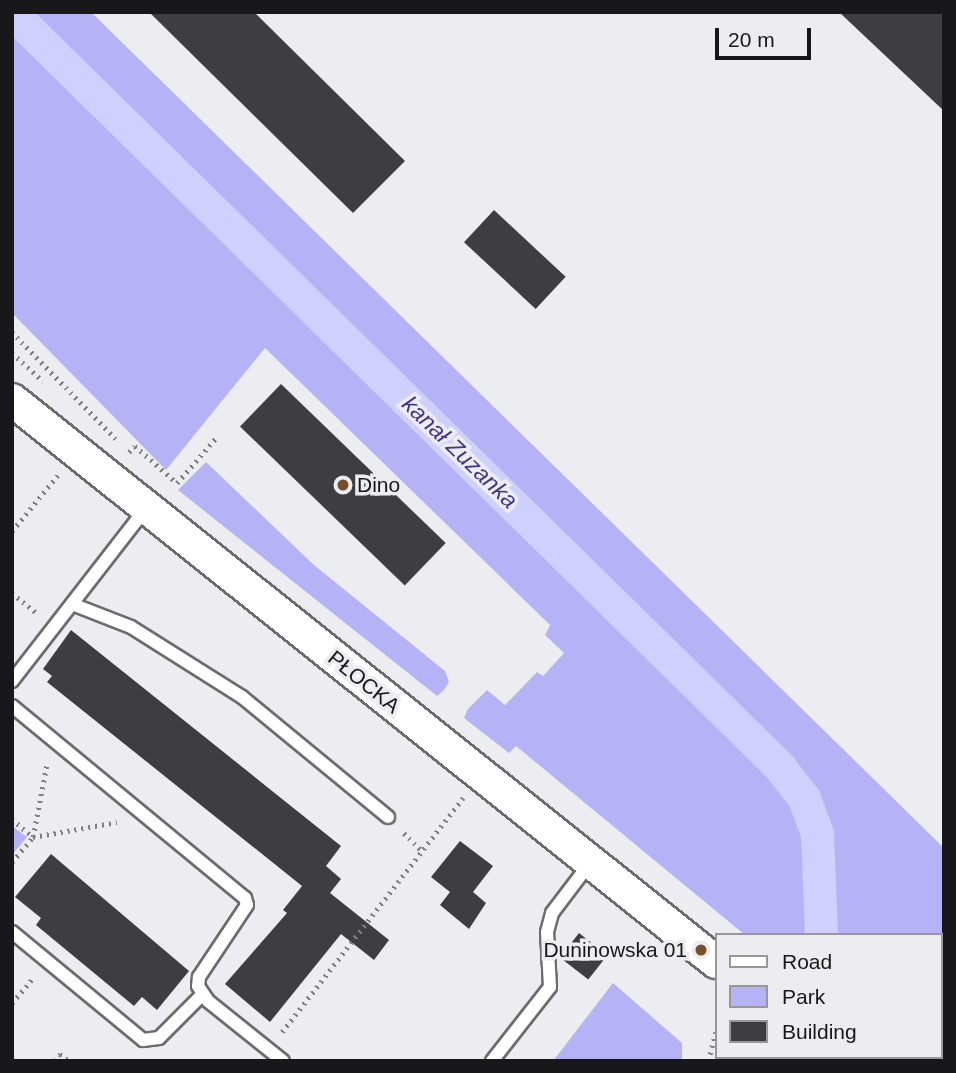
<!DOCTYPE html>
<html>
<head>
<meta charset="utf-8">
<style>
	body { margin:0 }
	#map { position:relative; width:956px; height:1073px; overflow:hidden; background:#ededf1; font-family:Arial,sans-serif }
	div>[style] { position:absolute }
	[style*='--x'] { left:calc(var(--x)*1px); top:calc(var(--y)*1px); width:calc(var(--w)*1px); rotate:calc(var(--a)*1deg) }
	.green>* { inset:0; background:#b5b3f6 }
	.canal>* { height:33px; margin:-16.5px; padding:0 16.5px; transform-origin:16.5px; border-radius:16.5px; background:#d0d0fe }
	.building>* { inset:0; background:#3e3e42; transform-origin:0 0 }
	.path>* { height:4.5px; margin-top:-2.25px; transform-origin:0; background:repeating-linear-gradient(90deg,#7f7f82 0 2px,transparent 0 7px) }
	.roads { filter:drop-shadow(2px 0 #6c6c70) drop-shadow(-2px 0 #6c6c70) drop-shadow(0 2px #6c6c70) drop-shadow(0 -2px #6c6c70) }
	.service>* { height:12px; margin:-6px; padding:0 6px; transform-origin:6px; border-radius:6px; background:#fff }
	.tertiary>* { height:32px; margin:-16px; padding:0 16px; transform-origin:16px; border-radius:16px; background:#fff }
	.dots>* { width:19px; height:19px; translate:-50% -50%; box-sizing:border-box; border:4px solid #ededf1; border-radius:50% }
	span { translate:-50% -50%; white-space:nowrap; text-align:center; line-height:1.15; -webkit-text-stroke:7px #ededf1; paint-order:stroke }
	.poi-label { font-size:21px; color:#18181a }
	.left { translate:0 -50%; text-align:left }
	.right { translate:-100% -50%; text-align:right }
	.street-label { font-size:21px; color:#18181a }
	.water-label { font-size:23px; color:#43368c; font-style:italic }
	.frame { position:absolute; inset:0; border:14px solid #18181a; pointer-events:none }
	.legend { position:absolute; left:715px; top:933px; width:228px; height:126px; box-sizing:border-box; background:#ededf1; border:2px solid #98989b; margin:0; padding:9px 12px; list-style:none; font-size:21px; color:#18181a }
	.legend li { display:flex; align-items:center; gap:14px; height:35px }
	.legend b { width:35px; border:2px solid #98989b }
	.scale { position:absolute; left:715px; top:28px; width:96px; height:32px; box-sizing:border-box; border:4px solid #18181a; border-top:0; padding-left:9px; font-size:21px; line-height:24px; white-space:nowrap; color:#18181a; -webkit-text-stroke:5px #ededf1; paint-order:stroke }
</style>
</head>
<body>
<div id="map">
	<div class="green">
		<div style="clip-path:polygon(12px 12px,91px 12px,944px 848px,944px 1061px,895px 1057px,940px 1057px,940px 935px,745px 935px,516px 746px,509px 753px,464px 718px,468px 709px,487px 690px,505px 705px,537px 672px,543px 676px,564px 653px,545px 635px,550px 625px,265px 348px,166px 470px,12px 313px)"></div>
		<div style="clip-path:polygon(206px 462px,314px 565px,445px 671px,449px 682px,444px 690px,437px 696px,178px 490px)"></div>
		<div style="clip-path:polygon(12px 826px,27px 837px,12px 855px)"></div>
		<div style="clip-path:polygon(613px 983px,682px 1043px,682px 1061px,553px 1061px)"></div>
	</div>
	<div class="canal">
		<div style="--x:12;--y:13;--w:1075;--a:44.47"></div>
		<div style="--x:779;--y:766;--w:41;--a:52"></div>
		<div style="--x:804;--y:798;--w:38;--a:70"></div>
		<div style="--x:817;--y:834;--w:101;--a:87.7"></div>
		<div style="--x:809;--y:1061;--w:4;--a:-76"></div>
	</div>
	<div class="building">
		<div style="clip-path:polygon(149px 12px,254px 12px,405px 161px,353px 213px)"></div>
		<div style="clip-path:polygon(839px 12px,944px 12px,944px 111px)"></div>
		<div style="left:494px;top:210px;width:98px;height:44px;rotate:43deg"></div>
		<div style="left:281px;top:384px;width:229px;height:59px;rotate:44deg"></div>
		<div style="clip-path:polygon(71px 630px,341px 846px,326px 866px,341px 879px,330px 893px,389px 940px,374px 960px,341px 934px,270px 1022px,225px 984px,287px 913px,283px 910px,302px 886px,47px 682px,52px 676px,43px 669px)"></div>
		<div style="clip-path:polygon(460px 841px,493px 866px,473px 892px,486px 903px,469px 929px,440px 905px,450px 892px,431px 877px)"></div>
		<div style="clip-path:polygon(51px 854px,189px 971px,157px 1010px,142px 997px,134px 1006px,36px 925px,41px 918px,15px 897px)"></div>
		<div style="left:579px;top:933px;width:36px;height:31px;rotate:38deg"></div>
	</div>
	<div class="path">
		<div style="--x:12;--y:332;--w:152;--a:45.8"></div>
		<div style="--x:12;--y:353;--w:42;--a:42.1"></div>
		<div style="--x:129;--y:452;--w:8;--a:-45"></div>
		<div style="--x:135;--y:446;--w:56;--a:41.4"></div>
		<div style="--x:177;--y:483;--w:60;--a:-49.1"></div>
		<div style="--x:12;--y:531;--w:72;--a:-50.6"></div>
		<div style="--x:12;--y:593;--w:32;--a:39"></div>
		<div style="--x:12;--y:819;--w:28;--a:41"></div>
		<div style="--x:33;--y:837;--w:75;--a:-79.3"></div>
		<div style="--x:404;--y:833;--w:25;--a:45"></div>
		<div style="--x:12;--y:862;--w:33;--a:-50"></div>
		<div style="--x:33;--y:837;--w:85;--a:-10.1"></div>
		<div style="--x:12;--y:1003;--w:34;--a:-50"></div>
		<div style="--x:282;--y:1032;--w:296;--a:-52.3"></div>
		<div style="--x:55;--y:1061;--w:9;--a:-54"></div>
		<div style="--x:60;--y:1054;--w:11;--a:38"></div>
		<div style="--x:708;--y:1061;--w:30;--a:-75"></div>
	</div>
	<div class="roads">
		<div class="service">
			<div style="--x:72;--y:604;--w:63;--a:21.3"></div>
			<div style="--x:131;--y:627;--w:131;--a:32.2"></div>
			<div style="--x:242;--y:697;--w:189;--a:39.4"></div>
			<div style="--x:12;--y:681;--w:219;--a:-52.2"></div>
			<div style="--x:12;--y:706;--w:302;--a:39.5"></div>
			<div style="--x:245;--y:898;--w:7;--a:74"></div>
			<div style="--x:247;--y:905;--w:87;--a:123.7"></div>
			<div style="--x:199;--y:977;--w:9;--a:96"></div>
			<div style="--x:198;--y:986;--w:18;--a:56"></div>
			<div style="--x:208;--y:1001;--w:96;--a:38.7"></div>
			<div style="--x:12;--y:932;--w:170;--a:39.5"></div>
			<div style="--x:143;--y:1040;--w:16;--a:-7"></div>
			<div style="--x:159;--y:1038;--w:61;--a:-45"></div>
			<div style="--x:492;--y:1061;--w:94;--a:-51.9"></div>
			<div style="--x:550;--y:987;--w:55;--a:-93.1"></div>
			<div style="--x:547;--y:932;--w:20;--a:-75"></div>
			<div style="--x:552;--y:913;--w:63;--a:-52.8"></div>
		</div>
		<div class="tertiary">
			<div style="--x:12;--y:400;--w:901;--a:38.6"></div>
			<div style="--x:840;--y:1057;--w:6;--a:39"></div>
		</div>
	</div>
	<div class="dots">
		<div style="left:343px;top:485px;background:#75502b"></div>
		<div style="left:701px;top:950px;background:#75502b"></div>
	</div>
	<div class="poi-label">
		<span class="left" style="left:357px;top:485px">Dino</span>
		<span class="right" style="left:687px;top:950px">Duninowska 01</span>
	</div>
	<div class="street-label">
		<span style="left:364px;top:682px;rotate:39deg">PŁOCKA</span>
	</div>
	<div class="water-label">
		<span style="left:460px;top:452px;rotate:44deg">kanał Zuzanka</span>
	</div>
	<div class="frame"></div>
	<ul class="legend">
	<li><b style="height:9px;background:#fff"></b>Road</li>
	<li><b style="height:19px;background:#b5b3f6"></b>Park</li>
	<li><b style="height:19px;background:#3e3e42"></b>Building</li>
	</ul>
	<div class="scale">20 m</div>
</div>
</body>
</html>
